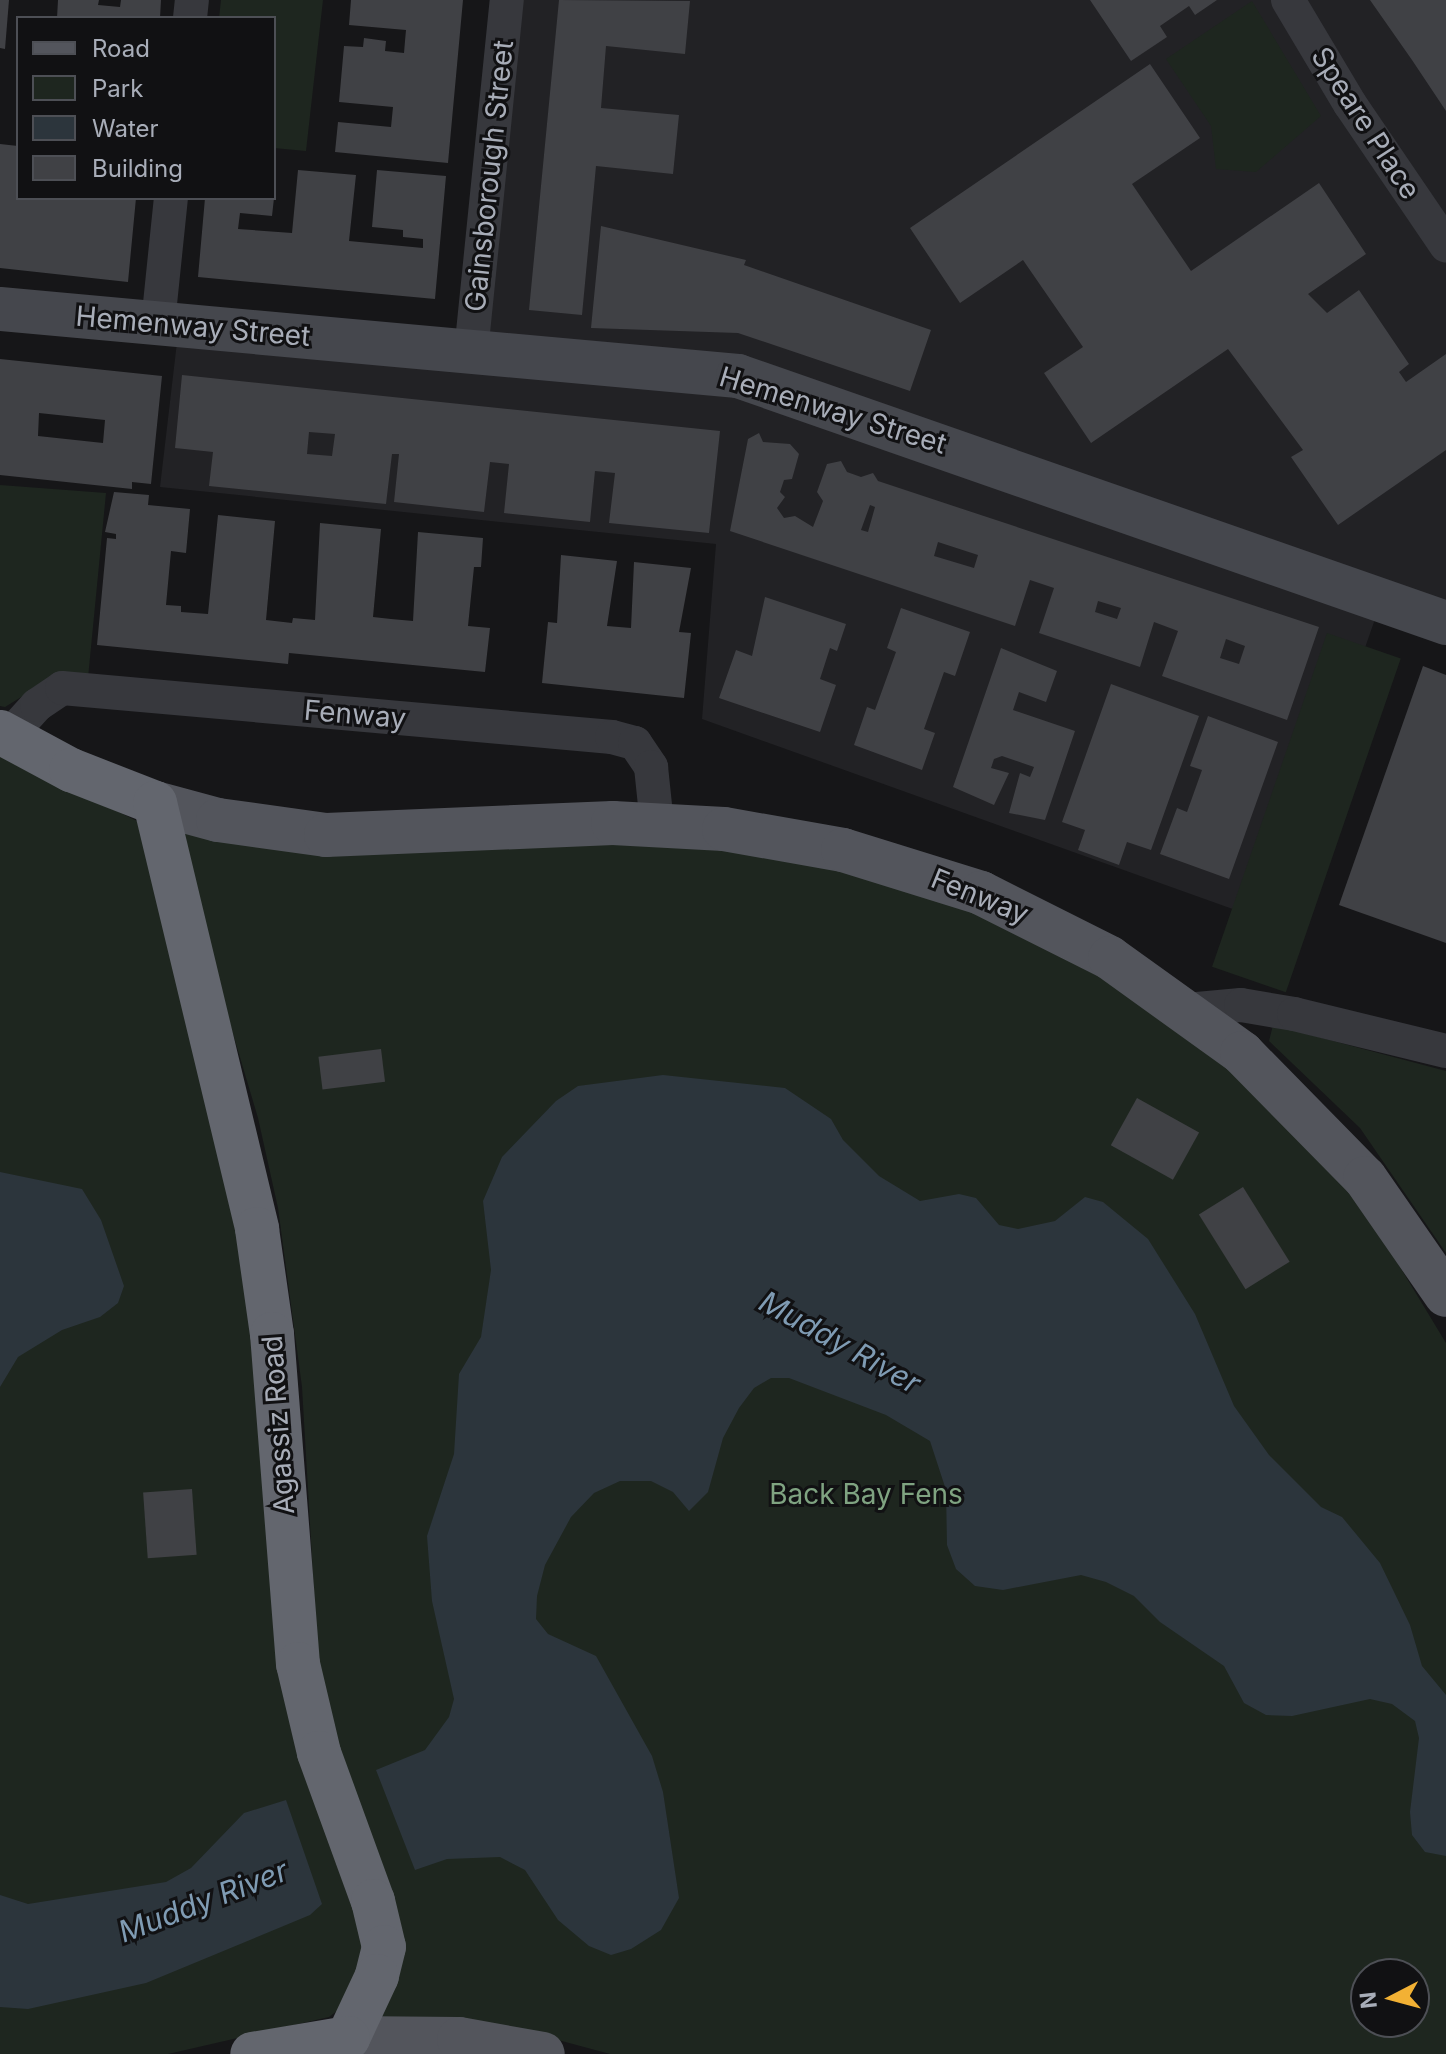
<!DOCTYPE html>
<html>
<head>
<meta charset="utf-8">
<style>
	body { margin:0 }
	#map { position:relative; width:1446px; height:2054px; overflow:hidden; background:#161618; font-family:Inter,sans-serif }
	div>[style] { position:absolute }
	[style*='--x'] { left:calc(var(--x)*1px); top:calc(var(--y)*1px); width:calc(var(--w)*1px); rotate:calc(var(--a)*1deg) }
	.built>* { inset:0; background:#222225 }
	.green>* { inset:0; background:#1e261f; transform-origin:0 0 }
	.water>* { inset:0; background:#2c353c }
	.building>* { inset:0; background:#404145; transform-origin:0 0 }
	.street>* { height:34px; margin:-17px; padding:0 17px; transform-origin:17px; border-radius:17px; background:#37383d }
	.secondary>* { height:44px; margin:-22px; padding:0 22px; transform-origin:22px; border-radius:22px; background:#45474d }
	.primary>* { height:44px; margin:-22px; padding:0 22px; transform-origin:22px; border-radius:22px; background:#53555c }
	.highway>* { height:44px; margin:-22px; padding:0 22px; transform-origin:22px; border-radius:22px; background:#63666e }
	span { translate:-50% -50%; white-space:nowrap; text-align:center; line-height:1.15; -webkit-text-stroke:6px #111113; paint-order:stroke }
	.street-label { font-size:28px; color:#a8adb8 }
	.park-label { font-size:28px; color:#7fa381 }
	.water-label { font-size:30px; color:#7f9bb3; font-style:italic }
	.legend { position:absolute; left:16px; top:16px; width:260px; height:184px; box-sizing:border-box; background:#111113; border:2px solid #4d4f55; margin:0; padding:10px 14px; list-style:none; font-size:24px; color:#a8adb8 }
	.legend li { display:flex; align-items:center; gap:16px; height:40px }
	.legend b { width:40px; border:2px solid #4d4f55 }
	.north { position:absolute; left:1350px; top:1958px; width:80px; height:80px; box-sizing:border-box; background:#111113; border:2px solid #4d4f55; border-radius:50%; rotate:264deg; font-size:22px; font-weight:700; line-height:32px; text-align:center; color:#a8adb8 }
	.north::after { content:''; display:block; margin:auto; width:28px; height:36px; background:#f2b134; clip-path:polygon(50% 0,100% 100%,50% 72%,0 100%) }
</style>
</head>
<body>
<div id="map">
	<div class="built">
		<div style="clip-path:polygon(507px 0,1446px 0,1446px 623px,1381px 602px,1269px 922px,702px 719px,716px 544px,160px 487px,179px 325px,471px 351px)"></div>
	</div>
	<div class="green">
		<div style="clip-path:polygon(221px 0,323px 0,306px 151px,274px 148px,274px 18px,219px 18px)"></div>
		<div style="clip-path:polygon(1252px 1px,1321px 116px,1256px 172px,1216px 169px,1211px 126px,1166px 59px)"></div>
		<div style="clip-path:polygon(0 485px,106px 493px,88px 678px,52px 678px,5px 707px,0 706px)"></div>
		<div style="left:1327px;top:633px;width:78px;height:353px;rotate:19deg"></div>
		<div style="clip-path:polygon(0 753px,137px 821px,221px 1132px,262px 1384px,373px 1947px,342px 2007px,329px 2017px,168px 2054px,0 2054px)"></div>
		<div style="clip-path:polygon(evenodd,183px 832px,623px 840px,789px 856px,951px 901px,1092px 967px,1230px 1065px,1363px 1206px,1446px 1343px,1446px 2054px,610px 2054px,547px 2037px,383px 2022px,321px 1712px,302px 1387px,278px 1208px,258px 1118px,207px 946px,183px 832px,1366px 1974px,1414px 1974px,1414px 2022px,1366px 2022px,1366px 1974px)"></div>
		<div style="clip-path:polygon(1273px 1025px,1446px 1071px,1446px 1253px,1360px 1128px,1269px 1041px)"></div>
	</div>
	<div class="water">
		<div style="clip-path:polygon(663px 1075px,785px 1088px,831px 1119px,843px 1140px,879px 1176px,920px 1201px,959px 1194px,976px 1198px,999px 1225px,1018px 1229px,1055px 1221px,1085px 1197px,1103px 1202px,1148px 1239px,1195px 1314px,1234px 1406px,1269px 1455px,1321px 1507px,1342px 1517px,1380px 1563px,1410px 1625px,1422px 1666px,1446px 1695px,1446px 1856px,1425px 1852px,1412px 1835px,1410px 1812px,1419px 1738px,1415px 1721px,1392px 1704px,1370px 1699px,1292px 1716px,1266px 1715px,1244px 1703px,1224px 1666px,1160px 1622px,1134px 1596px,1106px 1582px,1081px 1575px,1003px 1590px,975px 1586px,956px 1569px,947px 1545px,946px 1490px,930px 1441px,886px 1415px,789px 1378px,771px 1378px,754px 1388px,739px 1408px,723px 1438px,708px 1492px,689px 1511px,673px 1492px,651px 1481px,620px 1481px,594px 1493px,571px 1517px,545px 1565px,537px 1596px,536px 1619px,548px 1634px,596px 1656px,652px 1756px,663px 1792px,679px 1898px,661px 1930px,631px 1949px,611px 1955px,589px 1946px,558px 1920px,525px 1870px,500px 1857px,447px 1859px,415px 1870px,376px 1770px,425px 1750px,449px 1717px,454px 1699px,432px 1601px,427px 1536px,454px 1454px,459px 1374px,481px 1337px,491px 1270px,483px 1201px,502px 1157px,556px 1101px,578px 1086px)"></div>
		<div style="clip-path:polygon(0 1172px,82px 1189px,101px 1220px,124px 1286px,118px 1303px,100px 1317px,62px 1330px,18px 1357px,0 1387px)"></div>
		<div style="clip-path:polygon(286px 1800px,322px 1904px,310px 1915px,146px 1983px,28px 2009px,0 2007px,0 1895px,28px 1904px,166px 1882px,191px 1868px,244px 1813px)"></div>
	</div>
	<div class="building">
		<div style="clip-path:polygon(0 0,9px 0,5px 49px,0 48px)"></div>
		<div style="clip-path:polygon(58px 0,99px 0,98px 5px,120px 7px,121px 0,161px 0,160px 18px,57px 18px)"></div>
		<div style="clip-path:polygon(351px 0,463px 0,448px 163px,335px 152px,338px 122px,391px 127px,393px 107px,339px 102px,344px 46px,363px 47px,364px 38px,386px 41px,385px 51px,404px 53px,405px 41px,406px 30px,349px 25px)"></div>
		<div style="clip-path:polygon(559px 0,690px 1px,685px 54px,606px 46px,601px 108px,679px 115px,673px 174px,596px 166px,582px 315px,529px 310px)"></div>
		<div style="clip-path:polygon(1090px 0,1217px 0,1195px 15px,1189px 6px,1160px 26px,1167px 37px,1131px 61px)"></div>
		<div style="clip-path:polygon(1370px 0,1446px 0,1446px 111px,1412px 60px)"></div>
		<div style="clip-path:polygon(1150px 64px,1200px 138px,1132px 184px,1191px 271px,1319px 183px,1366px 254px,1308px 294px,1327px 313px,1359px 290px,1409px 364px,1399px 372px,1406px 382px,1446px 354px,1446px 450px,1338px 525px,1291px 457px,1303px 450px,1228px 349px,1091px 443px,1044px 373px,1083px 347px,1023px 260px,960px 303px,910px 228px)"></div>
		<div style="clip-path:polygon(0 144px,18px 146px,18px 198px,136px 198px,128px 282px,0 268px)"></div>
		<div style="clip-path:polygon(298px 170px,356px 175px,349px 241px,423px 248px,423px 239px,403px 237px,403px 230px,372px 227px,377px 170px,446px 176px,435px 299px,198px 277px,205px 198px,274px 198px,272px 216px,240px 213px,238px 229px,292px 233px)"></div>
		<div style="clip-path:polygon(601px 226px,746px 260px,744px 265px,931px 330px,910px 391px,738px 333px,591px 328px)"></div>
		<div style="clip-path:polygon(evenodd,0 359px,162px 376px,151px 484px,132px 482px,132px 489px,0 475px,0 359px,39px 413px,105px 420px,103px 443px,38px 436px,39px 413px)"></div>
		<div style="clip-path:polygon(evenodd,182px 375px,720px 431px,709px 533px,609px 523px,615px 473px,595px 471px,590px 522px,504px 513px,509px 464px,490px 462px,484px 512px,394px 502px,399px 454px,392px 454px,386px 504px,209px 486px,213px 452px,175px 448px,182px 375px,309px 432px,335px 434px,332px 456px,307px 454px,309px 432px)"></div>
		<div style="clip-path:polygon(evenodd,759px 433px,763px 442px,790px 444px,799px 454px,792px 479px,784px 480px,780px 492px,785px 497px,777px 508px,784px 518px,795px 516px,813px 527px,823px 501px,817px 492px,827px 464px,841px 461px,847px 472px,861px 477px,873px 473px,878px 481px,1319px 627px,1287px 720px,1162px 676px,1178px 631px,1154px 622px,1140px 667px,1039px 633px,1054px 588px,1030px 580px,1015px 626px,730px 531px,748px 439px,759px 433px,870px 505px,875px 507px,868px 532px,861px 530px,870px 505px,759px 433px,938px 542px,978px 555px,974px 568px,934px 556px,938px 542px,759px 433px,1098px 601px,1121px 608px,1117px 619px,1095px 612px,1098px 601px,759px 433px,1226px 639px,1245px 646px,1239px 664px,1220px 658px,1226px 639px)"></div>
		<div style="clip-path:polygon(114px 492px,149px 495px,148px 505px,190px 509px,186px 553px,171px 551px,166px 605px,181px 606px,181px 612px,208px 614px,218px 515px,275px 521px,266px 620px,292px 623px,293px 618px,315px 620px,320px 523px,381px 529px,373px 617px,391px 619px,413px 621px,418px 532px,483px 538px,481px 567px,474px 567px,468px 626px,490px 628px,485px 672px,289px 653px,288px 664px,97px 645px,107px 538px,116px 539px,116px 534px,105px 532px)"></div>
		<div style="clip-path:polygon(561px 555px,617px 561px,607px 626px,631px 628px,634px 562px,691px 568px,679px 632px,691px 633px,684px 698px,542px 683px,548px 622px,557px 623px)"></div>
		<div style="clip-path:polygon(765px 597px,846px 624px,837px 651px,830px 648px,820px 679px,836px 685px,820px 732px,719px 698px,736px 650px,752px 656px)"></div>
		<div style="clip-path:polygon(901px 608px,970px 632px,955px 676px,944px 672px,924px 729px,935px 733px,922px 770px,854px 745px,867px 707px,875px 710px,896px 652px,887px 648px)"></div>
		<div style="clip-path:polygon(1001px 648px,1057px 671px,1046px 702px,1019px 692px,1013px 710px,1075px 731px,1045px 820px,1009px 813px,1020px 773px,1030px 777px,1034px 767px,1002px 756px,994px 759px,991px 768px,1009px 773px,994px 805px,953px 787px)"></div>
		<div style="clip-path:polygon(1423px 666px,1446px 675px,1446px 943px,1339px 905px)"></div>
		<div style="clip-path:polygon(1111px 684px,1199px 716px,1151px 850px,1127px 842px,1119px 865px,1078px 850px,1085px 830px,1062px 822px)"></div>
		<div style="clip-path:polygon(1208px 716px,1278px 742px,1229px 879px,1160px 854px,1177px 808px,1187px 812px,1202px 770px,1190px 766px)"></div>
		<div style="left:381px;top:1049px;width:33px;height:63px;rotate:83deg"></div>
		<div style="left:1137px;top:1098px;width:71px;height:54px;rotate:29deg"></div>
		<div style="left:1243px;top:1187px;width:88px;height:52px;rotate:58deg"></div>
		<div style="left:192px;top:1489px;width:66px;height:49px;rotate:86deg"></div>
	</div>
	<div class="street">
		<div style="--x:1288;--y:0;--w:121;--a:59.2"></div>
		<div style="--x:1350;--y:104;--w:171;--a:55.8"></div>
		<div style="--x:190;--y:18;--w:18;--a:-84"></div>
		<div style="--x:158;--y:323;--w:126;--a:-84.1"></div>
		<div style="--x:471;--y:352;--w:354;--a:-84.2"></div>
		<div style="--x:8;--y:737;--w:43;--a:-47.8"></div>
		<div style="--x:37;--y:705;--w:30;--a:-34"></div>
		<div style="--x:62;--y:688;--w:552;--a:5.09"></div>
		<div style="--x:612;--y:737;--w:24;--a:15"></div>
		<div style="--x:635;--y:743;--w:29;--a:56"></div>
		<div style="--x:651;--y:767;--w:57;--a:84"></div>
		<div style="--x:1186;--y:1010;--w:55;--a:-5.2"></div>
		<div style="--x:1241;--y:1005;--w:54;--a:9.6"></div>
		<div style="--x:1294;--y:1014;--w:156;--a:13.7"></div>
	</div>
	<div class="secondary">
		<div style="--x:0;--y:309;--w:741;--a:5.19"></div>
		<div style="--x:738;--y:376;--w:750;--a:19.23"></div>
	</div>
	<div class="primary">
		<div style="--x:155;--y:803;--w:65;--a:15.1"></div>
		<div style="--x:218;--y:820;--w:109;--a:7.9"></div>
		<div style="--x:326;--y:835;--w:287;--a:-2.4"></div>
		<div style="--x:613;--y:823;--w:111;--a:3.1"></div>
		<div style="--x:724;--y:829;--w:121;--a:10"></div>
		<div style="--x:843;--y:850;--w:145;--a:17.3"></div>
		<div style="--x:981;--y:893;--w:144;--a:26.7"></div>
		<div style="--x:1110;--y:958;--w:163;--a:35.7"></div>
		<div style="--x:1242;--y:1053;--w:175;--a:45.5"></div>
		<div style="--x:1365;--y:1178;--w:142;--a:55.3"></div>
		<div style="--x:348;--y:2038;--w:111;--a:0.5"></div>
		<div style="--x:459;--y:2039;--w:85;--a:10.1"></div>
	</div>
	<div class="highway">
		<div style="--x:0;--y:732;--w:81;--a:28.2"></div>
		<div style="--x:71;--y:770;--w:90;--a:21.4"></div>
		<div style="--x:155;--y:803;--w:438;--a:76.5"></div>
		<div style="--x:257;--y:1229;--w:106;--a:81.9"></div>
		<div style="--x:272;--y:1334;--w:331;--a:85.5"></div>
		<div style="--x:298;--y:1664;--w:91;--a:76.7"></div>
		<div style="--x:319;--y:1753;--w:158;--a:70"></div>
		<div style="--x:373;--y:1901;--w:47;--a:76.6"></div>
		<div style="--x:384;--y:1947;--w:30;--a:104"></div>
		<div style="--x:377;--y:1976;--w:68;--a:115.1"></div>
		<div style="--x:348;--y:2038;--w:97;--a:170.5"></div>
	</div>
	<div class="street-label">
		<span style="left:1366px;top:123px;rotate:57deg">Speare Place</span>
		<span style="left:489px;top:176px;rotate:-84deg">Gainsborough Street</span>
		<span style="left:193px;top:326px;rotate:5deg">Hemenway Street</span>
		<span style="left:833px;top:410px;rotate:17deg">Hemenway Street</span>
		<span style="left:355px;top:714px;rotate:5deg">Fenway</span>
		<span style="left:980px;top:896px;rotate:22deg">Fenway</span>
		<span style="left:278px;top:1425px;rotate:-94deg">Agassiz Road</span>
	</div>
	<div class="park-label">
		<span style="left:866px;top:1494px">Back Bay Fens</span>
	</div>
	<div class="water-label">
		<span style="left:840px;top:1342px;rotate:29deg">Muddy River</span>
		<span style="left:203px;top:1901px;rotate:-21deg">Muddy River</span>
	</div>
	<ul class="legend">
	<li><b style="height:10px;background:#53555c"></b>Road</li>
	<li><b style="height:22px;background:#1e261f"></b>Park</li>
	<li><b style="height:22px;background:#2c353c"></b>Water</li>
	<li><b style="height:22px;background:#404145"></b>Building</li>
	</ul>
	<div class="north">N</div>
</div>
</body>
</html>
